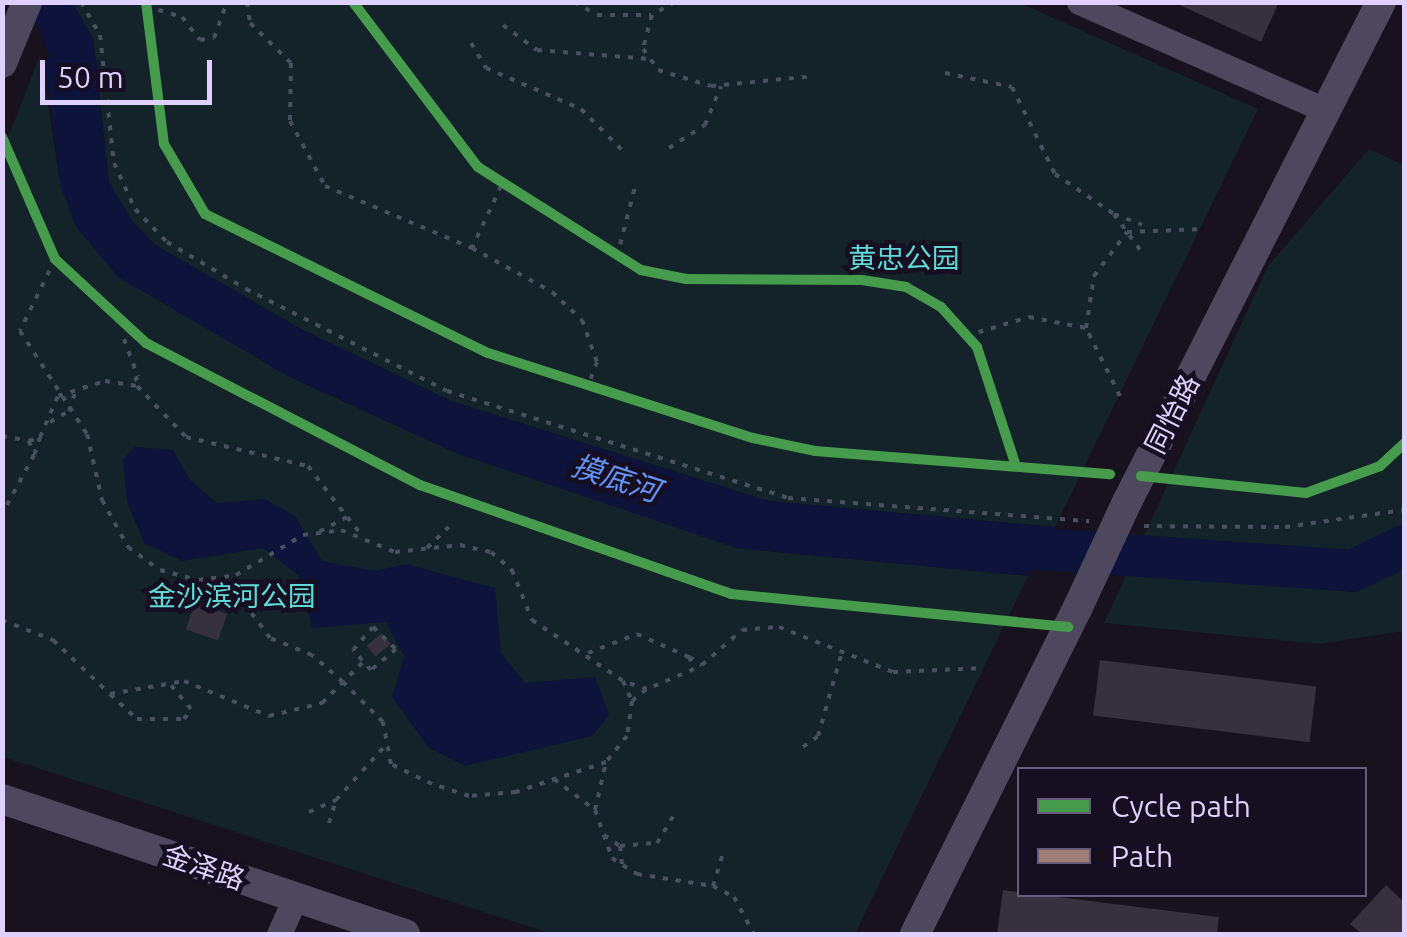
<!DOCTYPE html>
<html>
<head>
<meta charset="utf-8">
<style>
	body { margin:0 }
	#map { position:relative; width:1407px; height:937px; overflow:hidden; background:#17121d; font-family:Ubuntu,"Noto Sans SC",sans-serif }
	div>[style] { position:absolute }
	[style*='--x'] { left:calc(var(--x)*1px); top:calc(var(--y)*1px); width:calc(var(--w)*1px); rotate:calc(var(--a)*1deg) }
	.green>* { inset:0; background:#132329 }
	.water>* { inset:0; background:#0d133a }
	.river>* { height:42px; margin:-21px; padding:0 21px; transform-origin:21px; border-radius:21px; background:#0d133a }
	.building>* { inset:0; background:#36303f; transform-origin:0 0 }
	.path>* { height:4px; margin-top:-2px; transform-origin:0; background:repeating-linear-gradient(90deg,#494f5e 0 5px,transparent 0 13px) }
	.minor>* { height:25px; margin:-12.5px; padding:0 12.5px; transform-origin:12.5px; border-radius:12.5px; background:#4d485d }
	.tertiary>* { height:30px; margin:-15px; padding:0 15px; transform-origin:15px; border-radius:15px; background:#4d485d }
	.tertiary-bridge>* { height:30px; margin:-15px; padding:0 15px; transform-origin:15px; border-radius:15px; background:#4d485d }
	.quiet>* { height:8px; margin-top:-4px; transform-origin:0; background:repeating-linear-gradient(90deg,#9e8076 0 15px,transparent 0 23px) }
	.cycleway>* { height:10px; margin:-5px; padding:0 5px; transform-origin:5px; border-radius:5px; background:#469c4c }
	span { translate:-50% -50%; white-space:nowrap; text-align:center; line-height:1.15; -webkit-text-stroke:9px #160e21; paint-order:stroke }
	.park-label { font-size:28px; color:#60d9d6 }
	.street-label { font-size:28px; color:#dfd1fd }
	.water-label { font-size:30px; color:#6393f8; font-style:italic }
	.frame { position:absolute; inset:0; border:5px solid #dfd1fd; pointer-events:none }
	.legend { position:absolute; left:1017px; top:767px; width:350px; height:130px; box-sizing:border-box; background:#160e21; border:2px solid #665c79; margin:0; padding:12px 18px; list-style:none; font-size:30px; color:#dfd1fd }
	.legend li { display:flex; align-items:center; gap:20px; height:50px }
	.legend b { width:50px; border:2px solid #665c79 }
	.scale { position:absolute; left:40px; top:60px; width:172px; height:45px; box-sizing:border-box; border:5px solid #dfd1fd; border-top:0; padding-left:12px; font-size:30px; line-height:35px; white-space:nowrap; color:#dfd1fd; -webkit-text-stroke:8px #160e21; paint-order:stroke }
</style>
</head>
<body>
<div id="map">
	<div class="green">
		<div style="clip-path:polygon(72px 3px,1020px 3px,1258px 109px,1055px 527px,769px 501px,451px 401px,301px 329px,155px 245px,132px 221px,109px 182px,93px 38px)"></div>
		<div style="clip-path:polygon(40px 55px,61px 187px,288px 376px,456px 453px,737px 548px,1028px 576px,855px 934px,552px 934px,3px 757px,2px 153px)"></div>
		<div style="clip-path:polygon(1369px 149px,1404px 165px,1404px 631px,1319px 644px,1104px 623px,1268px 266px)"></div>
	</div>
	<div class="water">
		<div style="clip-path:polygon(72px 2px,93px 38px,109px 182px,132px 221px,155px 245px,301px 329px,451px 401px,769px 501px,1055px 527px,1028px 576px,737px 548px,456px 453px,288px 376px,118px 277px,76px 227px,61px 187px,45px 64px)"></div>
		<div style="clip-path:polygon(135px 447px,173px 450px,190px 480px,217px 503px,265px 499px,295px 516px,322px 561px,375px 571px,406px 564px,495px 588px,501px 653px,525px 683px,595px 677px,609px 715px,592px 736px,465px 766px,429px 748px,392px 697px,404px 656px,386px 622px,312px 628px,299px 576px,263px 548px,182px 561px,144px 543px,127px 502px,123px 459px)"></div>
	</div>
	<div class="river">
		<div style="--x:51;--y:2;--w:80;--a:68.9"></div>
		<div style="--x:983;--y:545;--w:370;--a:4"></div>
		<div style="--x:1352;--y:571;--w:58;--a:-25.7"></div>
	</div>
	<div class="building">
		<div style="clip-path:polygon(1173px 2px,1279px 2px,1261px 42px)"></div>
		<div style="left:195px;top:603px;width:34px;height:28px;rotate:19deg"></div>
		<div style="left:382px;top:633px;width:14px;height:20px;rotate:51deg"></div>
		<div style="left:1100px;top:660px;width:218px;height:56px;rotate:7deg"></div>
		<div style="clip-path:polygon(1386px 885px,1404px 902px,1404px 934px,1362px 934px,1350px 924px)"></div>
		<div style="clip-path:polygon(1003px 890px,1219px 917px,1217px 934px,997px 934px)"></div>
	</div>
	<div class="path">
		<div style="--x:81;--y:2;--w:38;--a:60"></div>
		<div style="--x:100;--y:35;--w:129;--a:83.8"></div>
		<div style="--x:114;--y:163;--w:51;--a:65.5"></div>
		<div style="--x:135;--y:209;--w:46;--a:45.9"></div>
		<div style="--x:167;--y:242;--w:92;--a:30.7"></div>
		<div style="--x:246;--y:289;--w:225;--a:26.9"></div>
		<div style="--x:447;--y:391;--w:357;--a:17.4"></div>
		<div style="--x:788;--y:498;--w:302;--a:4.4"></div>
		<div style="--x:247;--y:2;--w:21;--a:82"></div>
		<div style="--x:250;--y:23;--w:57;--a:44.3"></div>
		<div style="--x:291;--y:63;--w:58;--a:91"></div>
		<div style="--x:290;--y:121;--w:74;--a:61.7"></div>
		<div style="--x:325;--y:186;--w:160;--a:22.9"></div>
		<div style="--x:574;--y:2;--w:26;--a:29"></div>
		<div style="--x:597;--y:15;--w:54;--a:0"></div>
		<div style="--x:675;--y:2;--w:26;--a:151"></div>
		<div style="--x:652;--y:15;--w:35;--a:105"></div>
		<div style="--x:643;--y:49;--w:26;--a:54"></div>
		<div style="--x:658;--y:70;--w:55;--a:16.8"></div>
		<div style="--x:711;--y:86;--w:103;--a:-5.5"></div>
		<div style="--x:898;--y:2;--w:2;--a:63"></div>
		<div style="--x:146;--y:6;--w:38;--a:17"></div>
		<div style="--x:182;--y:17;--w:29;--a:52"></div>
		<div style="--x:200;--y:40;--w:14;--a:-8"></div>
		<div style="--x:214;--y:38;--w:38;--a:-70"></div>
		<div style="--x:503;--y:25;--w:42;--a:36.3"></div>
		<div style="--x:537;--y:50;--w:114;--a:4.5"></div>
		<div style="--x:471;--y:43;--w:29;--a:59"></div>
		<div style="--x:486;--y:68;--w:103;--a:23.3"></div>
		<div style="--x:581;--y:109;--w:61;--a:45"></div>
		<div style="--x:945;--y:73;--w:68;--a:11.8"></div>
		<div style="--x:1012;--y:87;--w:97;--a:63.7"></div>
		<div style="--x:1055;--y:174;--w:71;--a:34.1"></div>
		<div style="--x:1114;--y:214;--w:49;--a:54.1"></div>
		<div style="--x:669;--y:148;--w:43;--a:-32.6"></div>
		<div style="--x:705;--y:125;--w:42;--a:-67.7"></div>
		<div style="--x:501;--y:186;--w:68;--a:115.1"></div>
		<div style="--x:472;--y:248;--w:91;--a:28.8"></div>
		<div style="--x:552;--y:292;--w:41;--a:43"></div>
		<div style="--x:582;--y:320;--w:45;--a:70.3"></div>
		<div style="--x:597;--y:362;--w:25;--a:111"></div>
		<div style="--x:1114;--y:214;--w:30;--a:21"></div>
		<div style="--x:617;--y:257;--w:72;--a:-75.6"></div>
		<div style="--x:55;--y:259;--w:80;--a:115.9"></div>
		<div style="--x:20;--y:331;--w:123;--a:57"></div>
		<div style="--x:87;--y:434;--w:68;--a:77.2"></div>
		<div style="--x:102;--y:500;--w:54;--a:61"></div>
		<div style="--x:128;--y:547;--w:39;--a:36"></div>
		<div style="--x:160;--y:570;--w:39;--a:15"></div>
		<div style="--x:198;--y:580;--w:38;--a:-7"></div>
		<div style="--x:236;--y:575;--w:78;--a:-30.8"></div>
		<div style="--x:303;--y:535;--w:38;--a:-7"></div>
		<div style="--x:341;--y:530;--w:58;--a:22.2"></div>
		<div style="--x:395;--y:552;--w:65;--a:-6.1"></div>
		<div style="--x:460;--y:545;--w:32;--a:13"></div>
		<div style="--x:491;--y:552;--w:28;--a:41"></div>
		<div style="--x:512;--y:570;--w:54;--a:68.2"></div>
		<div style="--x:532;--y:620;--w:110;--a:33.8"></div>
		<div style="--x:623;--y:681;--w:22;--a:66"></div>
		<div style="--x:632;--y:701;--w:35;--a:98"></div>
		<div style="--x:627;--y:736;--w:33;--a:129"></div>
		<div style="--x:606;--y:762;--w:95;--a:161.6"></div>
		<div style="--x:516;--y:792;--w:47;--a:175.1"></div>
		<div style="--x:469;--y:796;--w:39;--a:-162"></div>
		<div style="--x:432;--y:784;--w:46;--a:-154"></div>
		<div style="--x:391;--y:764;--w:43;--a:-100.8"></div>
		<div style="--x:383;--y:722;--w:57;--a:-135"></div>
		<div style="--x:343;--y:682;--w:41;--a:-138.9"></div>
		<div style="--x:312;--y:655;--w:45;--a:-158"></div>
		<div style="--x:270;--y:638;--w:47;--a:-126.4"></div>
		<div style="--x:242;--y:600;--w:26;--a:-103"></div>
		<div style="--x:966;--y:336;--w:66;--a:-16.8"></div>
		<div style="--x:1029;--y:317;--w:58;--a:10.9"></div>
		<div style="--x:124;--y:339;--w:40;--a:69.8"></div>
		<div style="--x:138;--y:377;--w:11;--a:139"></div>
		<div style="--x:1120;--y:396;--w:76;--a:-116.6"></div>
		<div style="--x:1086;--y:328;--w:53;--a:-81.3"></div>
		<div style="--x:1094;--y:276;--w:55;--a:-53.1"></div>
		<div style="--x:1127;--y:232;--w:77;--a:-2.2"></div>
		<div style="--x:50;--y:422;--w:22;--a:-30"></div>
		<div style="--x:69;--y:411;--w:19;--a:-72"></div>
		<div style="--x:2;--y:436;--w:27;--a:10"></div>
		<div style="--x:29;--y:441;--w:15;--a:70"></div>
		<div style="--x:34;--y:455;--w:67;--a:118.5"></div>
		<div style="--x:40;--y:437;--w:45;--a:-66.3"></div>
		<div style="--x:58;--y:396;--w:49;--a:-17.7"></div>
		<div style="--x:105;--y:381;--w:32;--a:9"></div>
		<div style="--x:137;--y:386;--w:71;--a:46.1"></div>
		<div style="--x:186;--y:437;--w:125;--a:13.4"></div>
		<div style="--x:308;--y:466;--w:64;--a:52.6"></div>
		<div style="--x:347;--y:517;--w:32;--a:152"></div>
		<div style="--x:29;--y:441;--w:12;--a:-20"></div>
		<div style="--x:40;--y:437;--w:19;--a:108"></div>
		<div style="--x:347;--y:517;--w:21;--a:51"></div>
		<div style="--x:1144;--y:526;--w:141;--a:0.4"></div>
		<div style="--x:1285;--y:527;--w:120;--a:-8.1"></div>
		<div style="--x:427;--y:548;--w:30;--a:-44"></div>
		<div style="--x:195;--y:603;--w:23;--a:-83"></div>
		<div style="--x:2;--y:620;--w:55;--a:21.4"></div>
		<div style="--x:53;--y:640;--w:79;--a:43.5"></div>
		<div style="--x:110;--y:694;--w:75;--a:-10"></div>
		<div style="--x:184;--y:681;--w:92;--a:22.4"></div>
		<div style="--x:269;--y:716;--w:55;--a:-13.8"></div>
		<div style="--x:322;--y:703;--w:58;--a:-45"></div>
		<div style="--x:373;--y:627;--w:32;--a:44"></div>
		<div style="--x:396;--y:649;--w:33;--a:140"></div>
		<div style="--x:371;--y:670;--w:27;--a:-132"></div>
		<div style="--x:353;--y:650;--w:30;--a:-49"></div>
		<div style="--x:588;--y:653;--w:53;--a:-21.2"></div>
		<div style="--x:637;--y:634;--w:57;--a:23.9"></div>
		<div style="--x:689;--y:657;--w:13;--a:67"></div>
		<div style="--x:694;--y:669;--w:51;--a:156.9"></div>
		<div style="--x:647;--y:689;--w:23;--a:-162"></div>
		<div style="--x:689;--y:657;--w:15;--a:32"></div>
		<div style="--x:702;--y:665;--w:53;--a:-41.2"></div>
		<div style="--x:742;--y:630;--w:37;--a:-5"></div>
		<div style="--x:779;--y:627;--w:123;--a:21.5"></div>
		<div style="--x:893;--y:672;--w:91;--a:-2.5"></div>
		<div style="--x:110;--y:694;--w:37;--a:43"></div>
		<div style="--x:137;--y:719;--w:47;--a:0"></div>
		<div style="--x:184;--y:719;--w:12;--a:-55"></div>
		<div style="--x:191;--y:709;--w:35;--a:-130"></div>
		<div style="--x:632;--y:701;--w:19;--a:-39"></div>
		<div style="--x:803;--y:747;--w:19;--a:-36"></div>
		<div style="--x:818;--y:736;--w:87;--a:-74.1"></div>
		<div style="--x:554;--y:779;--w:51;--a:37.1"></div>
		<div style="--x:595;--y:810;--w:49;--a:-77.1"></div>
		<div style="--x:595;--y:810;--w:51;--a:70.5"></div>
		<div style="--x:612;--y:858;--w:30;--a:33"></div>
		<div style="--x:637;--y:874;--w:77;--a:9"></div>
		<div style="--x:713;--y:886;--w:24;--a:28"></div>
		<div style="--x:734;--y:897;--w:42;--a:61.6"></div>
		<div style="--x:309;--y:812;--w:30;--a:-24"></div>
		<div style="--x:336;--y:800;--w:72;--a:-47.8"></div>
		<div style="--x:329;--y:823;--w:24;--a:-73"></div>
		<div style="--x:604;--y:835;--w:19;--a:35"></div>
		<div style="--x:620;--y:846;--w:37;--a:-5"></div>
		<div style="--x:657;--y:843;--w:31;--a:-59"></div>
		<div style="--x:620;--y:846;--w:19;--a:84"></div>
		<div style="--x:713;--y:886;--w:34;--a:-73"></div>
	</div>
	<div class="minor">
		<div style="--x:1079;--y:2;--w:271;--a:23.7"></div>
		<div style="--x:279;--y:934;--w:39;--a:-66"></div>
	</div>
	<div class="tertiary">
		<div style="--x:2;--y:63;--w:66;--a:-67.7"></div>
		<div style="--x:1128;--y:500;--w:559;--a:-63.07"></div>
		<div style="--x:2;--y:799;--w:425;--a:18.5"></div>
		<div style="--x:915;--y:934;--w:365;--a:-63.5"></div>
	</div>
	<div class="tertiary-bridge">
		<div style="--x:1078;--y:607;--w:118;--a:-65"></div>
	</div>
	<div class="quiet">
		<div style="--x:2;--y:60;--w:1;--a:45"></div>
	</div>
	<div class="cycleway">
		<div style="--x:146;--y:2;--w:143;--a:82.8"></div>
		<div style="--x:164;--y:144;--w:81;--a:59.6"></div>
		<div style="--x:205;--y:214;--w:315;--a:26.2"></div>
		<div style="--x:488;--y:353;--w:278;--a:17.8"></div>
		<div style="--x:753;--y:438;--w:63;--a:11.8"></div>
		<div style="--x:815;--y:451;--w:296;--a:4.5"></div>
		<div style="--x:353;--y:2;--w:207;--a:52.9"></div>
		<div style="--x:478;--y:167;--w:193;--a:32.3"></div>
		<div style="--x:641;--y:270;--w:46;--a:11.3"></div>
		<div style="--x:686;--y:279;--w:176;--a:0.3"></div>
		<div style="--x:862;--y:280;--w:45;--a:9"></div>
		<div style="--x:906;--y:287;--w:40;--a:29.7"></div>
		<div style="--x:941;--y:307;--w:54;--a:48"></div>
		<div style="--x:977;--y:347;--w:125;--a:71.9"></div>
		<div style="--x:2;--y:137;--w:133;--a:66.5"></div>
		<div style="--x:55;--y:259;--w:124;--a:42.7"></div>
		<div style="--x:146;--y:343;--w:309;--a:27.4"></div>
		<div style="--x:420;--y:485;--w:330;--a:19.3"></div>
		<div style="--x:731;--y:594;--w:339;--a:5.6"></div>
		<div style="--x:1141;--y:476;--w:166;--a:5.9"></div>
		<div style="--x:1306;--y:493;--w:79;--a:-20"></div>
		<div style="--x:1380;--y:466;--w:33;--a:-43"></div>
	</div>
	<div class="park-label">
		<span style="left:904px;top:258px">黄忠公园</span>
		<span style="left:232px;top:596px">金沙滨河公园</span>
	</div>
	<div class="street-label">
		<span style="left:1172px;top:414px;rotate:-63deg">同怡路</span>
		<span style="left:204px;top:867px;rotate:19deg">金泽路</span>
	</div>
	<div class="water-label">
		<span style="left:616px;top:478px;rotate:18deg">摸底河</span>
	</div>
	<div class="frame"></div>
	<ul class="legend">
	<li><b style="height:12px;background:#469c4c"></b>Cycle path</li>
	<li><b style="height:12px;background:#9e8076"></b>Path</li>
	</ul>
	<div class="scale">50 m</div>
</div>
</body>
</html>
